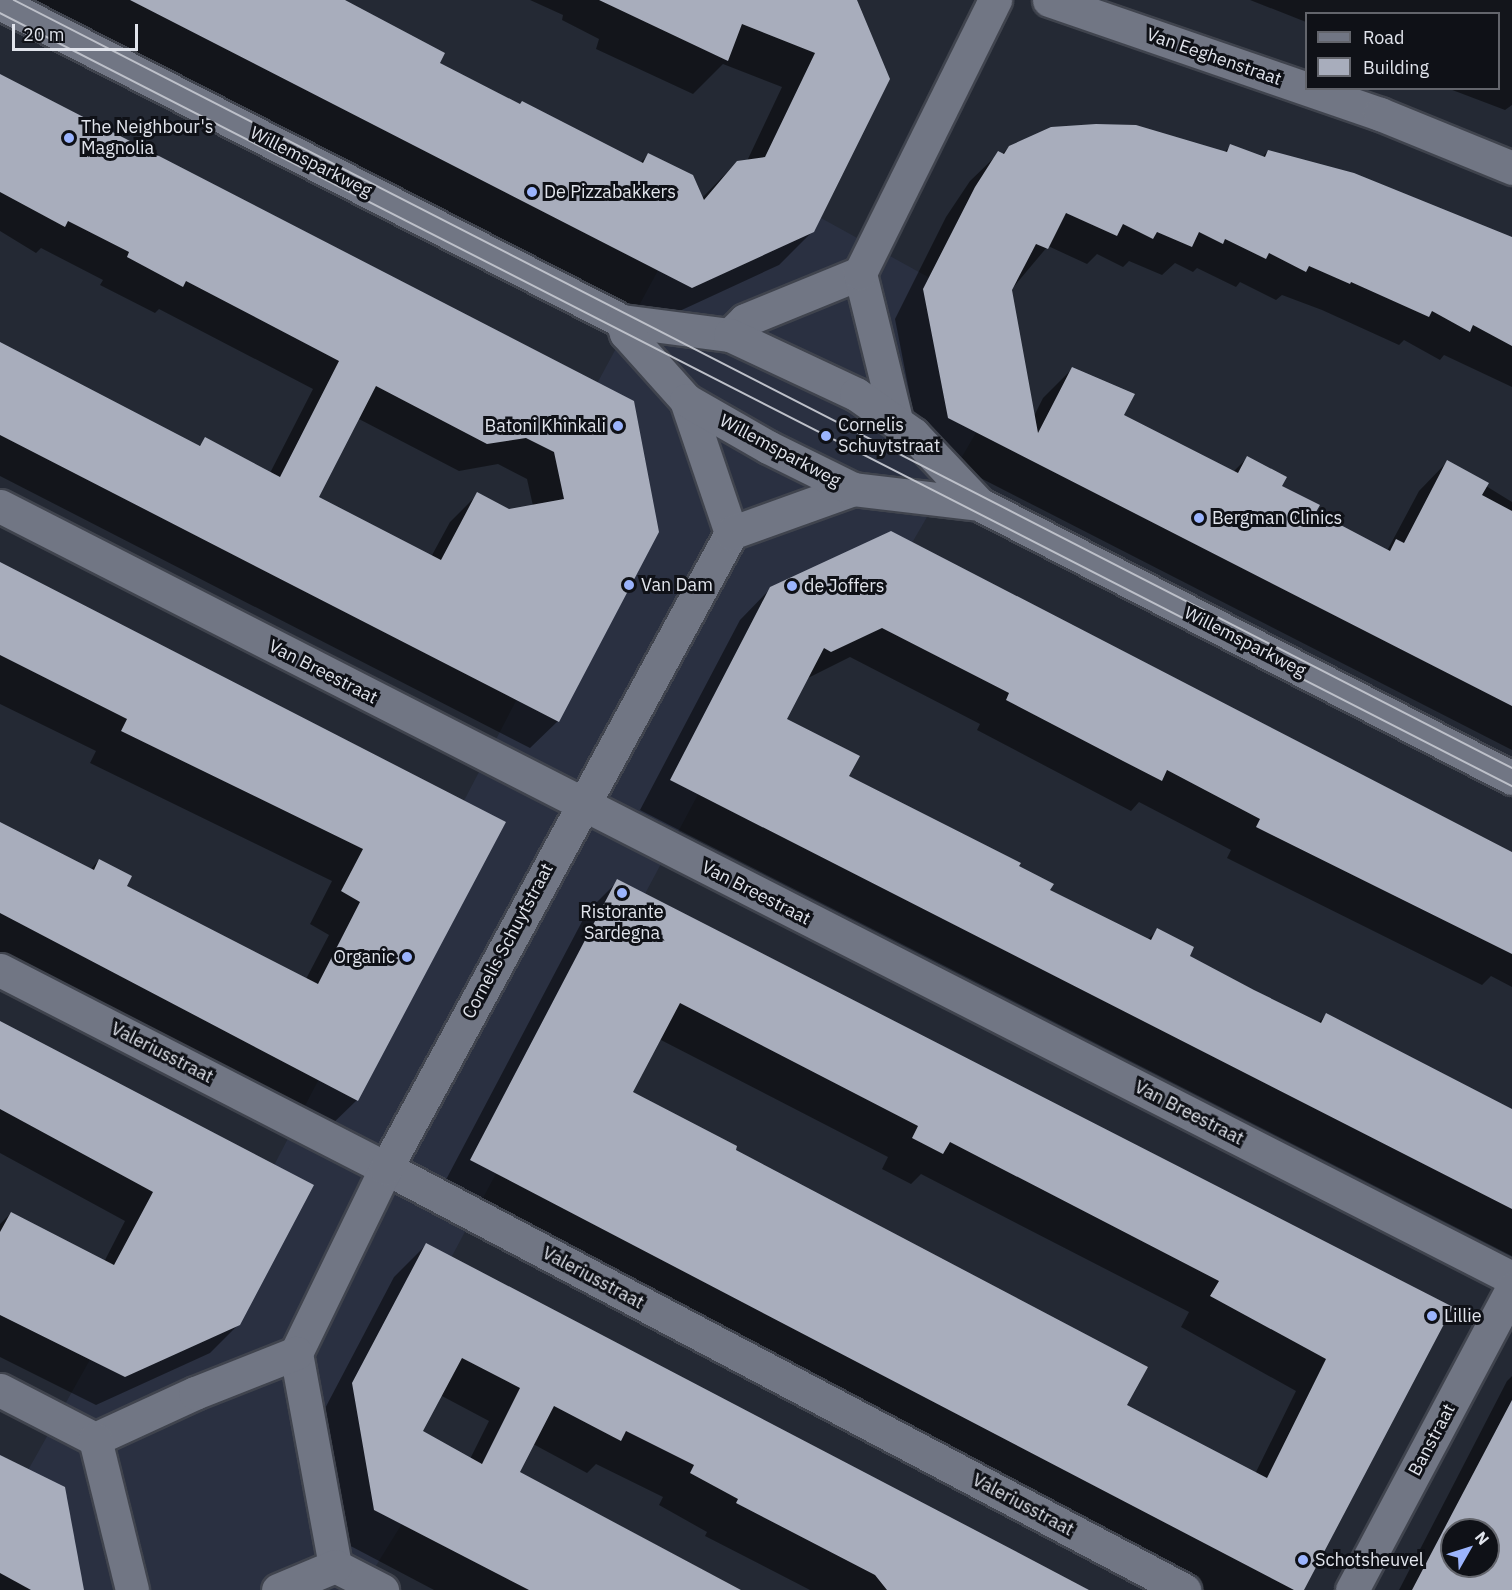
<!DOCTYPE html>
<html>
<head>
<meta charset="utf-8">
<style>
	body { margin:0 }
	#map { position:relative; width:1512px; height:1590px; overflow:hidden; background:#242934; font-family:"IBM Plex Sans",sans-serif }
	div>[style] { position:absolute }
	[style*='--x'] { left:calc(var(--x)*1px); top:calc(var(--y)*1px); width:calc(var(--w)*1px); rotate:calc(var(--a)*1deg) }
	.built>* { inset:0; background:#2a3041 }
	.shadow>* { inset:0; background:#0007 }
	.building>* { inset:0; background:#a8adbc }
	.roads { filter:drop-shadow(2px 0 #40444e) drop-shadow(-2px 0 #40444e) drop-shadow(0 2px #40444e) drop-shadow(0 -2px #40444e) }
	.minor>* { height:33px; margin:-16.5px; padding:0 16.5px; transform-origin:16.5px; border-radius:16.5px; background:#717684 }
	.tertiary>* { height:33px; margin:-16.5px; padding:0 16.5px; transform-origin:16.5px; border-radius:16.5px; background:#717684 }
	.tram>* { height:1.5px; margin:-0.75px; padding:0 0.75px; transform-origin:0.75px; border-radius:0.75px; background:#bdc0c9 }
	.dots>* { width:16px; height:16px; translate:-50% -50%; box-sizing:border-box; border:3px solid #0f1117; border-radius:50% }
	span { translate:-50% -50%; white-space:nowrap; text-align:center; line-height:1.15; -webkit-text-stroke:6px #0f1117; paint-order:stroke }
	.street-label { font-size:18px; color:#e1e4ec }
	.poi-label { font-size:18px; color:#e1e4ec }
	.left { translate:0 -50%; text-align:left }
	.right { translate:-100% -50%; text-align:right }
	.legend { position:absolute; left:1305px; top:12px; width:195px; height:78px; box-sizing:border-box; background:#0f1117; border:2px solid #63656c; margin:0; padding:8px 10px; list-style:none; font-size:18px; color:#e1e4ec }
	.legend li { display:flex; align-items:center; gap:12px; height:30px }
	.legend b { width:30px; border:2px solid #63656c }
	.north { position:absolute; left:1440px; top:1518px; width:60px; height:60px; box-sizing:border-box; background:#0f1117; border:2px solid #63656c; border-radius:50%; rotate:51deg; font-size:16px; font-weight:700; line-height:24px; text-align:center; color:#e1e4ec }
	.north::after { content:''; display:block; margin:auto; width:21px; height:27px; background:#9bb4fd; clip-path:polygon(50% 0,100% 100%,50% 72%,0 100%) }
	.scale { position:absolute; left:12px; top:24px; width:126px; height:27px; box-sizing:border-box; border:3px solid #e1e4ec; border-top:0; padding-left:8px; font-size:18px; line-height:21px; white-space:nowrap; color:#e1e4ec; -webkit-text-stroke:4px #0f1117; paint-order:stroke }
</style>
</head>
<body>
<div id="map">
	<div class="built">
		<div style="clip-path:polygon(772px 191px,977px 304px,999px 393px,898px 567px,784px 633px,386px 1380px,419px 1496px,361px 1590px,42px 1590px,18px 1488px,110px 1324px,208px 1292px,604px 532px,586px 404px,683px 224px)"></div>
	</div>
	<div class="shadow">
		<div style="clip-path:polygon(30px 0,338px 0,438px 63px,520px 106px,640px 163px,648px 155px,702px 198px,737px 162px,747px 161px,782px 87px,723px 64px,693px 94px,596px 49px,599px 39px,562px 20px,563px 15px,530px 0,855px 0,889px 79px,813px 231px,779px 265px,658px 321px)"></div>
		<div style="clip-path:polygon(1250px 0,1512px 0,1512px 105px,1505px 110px,1447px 88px,1498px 88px,1498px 14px,1306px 14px,1306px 22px)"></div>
		<div style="clip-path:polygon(evenodd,0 77px,633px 402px,558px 721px,530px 748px,0 476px,0 343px,198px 447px,206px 439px,270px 473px,313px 389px,159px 309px,155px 313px,100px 285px,103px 280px,41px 248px,36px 253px,0 231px,0 77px,357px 418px,459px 471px,498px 464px,527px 479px,533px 506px,509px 511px,478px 494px,450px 522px,431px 557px,317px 497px,357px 418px)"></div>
		<div style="clip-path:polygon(1231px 146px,1262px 157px,1268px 151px,1512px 238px,1512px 387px,1444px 355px,1440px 360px,1404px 340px,1399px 345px,1322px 310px,1282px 295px,1276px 300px,1240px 282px,1236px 287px,1197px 268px,1193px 272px,1175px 263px,1162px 275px,1129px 261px,1123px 267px,1097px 254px,1087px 264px,1048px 246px,1011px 290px,1034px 416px,1043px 398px,1072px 369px,1122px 416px,1233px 472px,1247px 458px,1314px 513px,1387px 551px,1419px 491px,1447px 462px,1512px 502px,1512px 750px,920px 447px,895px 319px,946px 217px,970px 181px,999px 153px,1002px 154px,1009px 147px,1223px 153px)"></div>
		<div style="clip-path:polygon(891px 533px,1512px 852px,1512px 987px,1491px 976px,1482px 985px,1227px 858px,1231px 850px,1139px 802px,1131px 811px,977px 730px,980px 724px,850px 657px,806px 679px,785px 720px,847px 777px,1017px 867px,1048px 890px,1147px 940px,1158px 930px,1188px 957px,1318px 1023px,1326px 1015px,1512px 1121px,1512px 1256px,640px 810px,740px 620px,771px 588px)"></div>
		<div style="clip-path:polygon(0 564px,504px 822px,357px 1100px,324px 1132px,0 963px,0 824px,90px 870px,99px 860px,125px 886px,306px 979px,329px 935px,310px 924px,332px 881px,90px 763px,96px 751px,0 704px)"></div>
		<div style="clip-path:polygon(evenodd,618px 881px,1451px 1308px,1302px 1590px,1205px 1590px,440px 1191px,587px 912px,618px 881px,659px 1039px,888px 1157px,882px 1169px,911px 1184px,921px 1174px,1189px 1312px,1181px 1327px,1296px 1391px,1255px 1474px,1125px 1406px,734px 1151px,631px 1092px,659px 1039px)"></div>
		<div style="clip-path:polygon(0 1023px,312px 1186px,239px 1324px,210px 1353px,96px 1405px,0 1357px,0 1224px,11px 1213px,104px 1262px,125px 1221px,0 1153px)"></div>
		<div style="clip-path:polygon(evenodd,426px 1245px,1088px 1590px,810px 1590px,705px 1536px,707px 1532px,659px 1505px,663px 1497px,596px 1464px,587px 1473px,533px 1444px,518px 1472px,741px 1590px,434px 1590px,343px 1542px,321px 1416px,394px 1277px,426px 1245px,440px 1395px,489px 1421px,470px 1459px,421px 1431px,440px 1395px)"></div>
		<div style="clip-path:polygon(evenodd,1512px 1376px,1512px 1590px,1399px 1590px,1507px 1381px,1512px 1376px,1452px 1530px,1488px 1530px,1488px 1566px,1452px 1566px,1452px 1530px)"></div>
		<div style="clip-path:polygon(0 1457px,82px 1590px,0 1590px)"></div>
	</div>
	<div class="building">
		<div style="clip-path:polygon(130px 0,345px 0,445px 53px,440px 63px,520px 104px,522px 101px,643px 163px,648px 153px,693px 175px,704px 200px,737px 161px,765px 157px,815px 53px,742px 24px,728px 61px,599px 0,857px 0,890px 79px,814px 232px,692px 288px)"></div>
		<div style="clip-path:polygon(evenodd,0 74px,634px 401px,659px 532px,559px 722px,0 435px,0 342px,200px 446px,205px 437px,280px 477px,339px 361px,186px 281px,183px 287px,127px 257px,129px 252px,68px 221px,65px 227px,0 192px,0 74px,376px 386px,487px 444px,526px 438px,554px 452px,564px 499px,509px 509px,477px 492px,441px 560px,319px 497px,376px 386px)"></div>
		<div style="clip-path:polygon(1096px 124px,1136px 125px,1227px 152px,1230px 144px,1265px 157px,1268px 150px,1354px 173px,1512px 237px,1512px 346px,1473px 325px,1470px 332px,1432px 311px,1429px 317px,1351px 282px,1350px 284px,1309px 266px,1306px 272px,1269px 253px,1266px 259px,1225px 239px,1223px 244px,1199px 232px,1192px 247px,1157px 232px,1153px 239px,1123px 224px,1117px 236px,1066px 213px,1048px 249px,1036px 244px,1012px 290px,1038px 433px,1072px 367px,1135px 394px,1124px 415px,1238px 473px,1247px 456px,1287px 477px,1282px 486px,1320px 505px,1316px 512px,1390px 551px,1396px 539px,1404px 543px,1447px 460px,1489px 483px,1482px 495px,1512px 511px,1512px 706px,948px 418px,923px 289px,975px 187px,998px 151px,1004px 154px,1009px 146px,1051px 127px)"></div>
		<div style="clip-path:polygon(891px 531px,1512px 852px,1512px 954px,1256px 827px,1260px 819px,1167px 770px,1162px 781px,1123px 761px,1006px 700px,1009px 693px,882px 628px,831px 652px,824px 648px,787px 719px,860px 756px,849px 776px,1021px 863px,1019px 866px,1054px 884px,1050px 890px,1151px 940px,1157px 928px,1194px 947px,1190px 956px,1254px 990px,1321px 1023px,1326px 1013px,1512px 1109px,1512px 1209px,670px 780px,770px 587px)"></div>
		<div style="clip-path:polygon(0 562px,506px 822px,358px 1101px,0 913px,0 822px,94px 870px,99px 859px,132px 876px,127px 886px,318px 984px,360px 902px,341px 891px,363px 849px,121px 731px,127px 719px,0 655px)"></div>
		<div style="clip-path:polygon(evenodd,617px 879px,1453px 1307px,1304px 1590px,1294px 1590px,470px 1160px,617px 879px,680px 1003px,918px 1126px,912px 1138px,943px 1154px,950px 1142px,1219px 1281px,1210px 1296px,1326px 1359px,1267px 1478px,1127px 1405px,1148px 1367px,736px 1150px,737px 1146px,633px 1092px,680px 1003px)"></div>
		<div style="clip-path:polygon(0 1021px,314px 1185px,240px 1325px,125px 1377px,0 1315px,0 1232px,11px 1212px,114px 1265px,153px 1192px,0 1109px)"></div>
		<div style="clip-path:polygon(evenodd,426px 1243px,996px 1541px,1089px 1590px,887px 1590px,875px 1575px,736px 1503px,738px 1499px,690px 1473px,694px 1465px,626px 1431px,621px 1441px,554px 1406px,520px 1472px,741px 1590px,529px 1590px,374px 1510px,352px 1383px,426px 1243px,462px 1358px,520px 1388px,482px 1464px,423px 1431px,462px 1358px)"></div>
		<div style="clip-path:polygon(evenodd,1512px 1400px,1512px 1590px,1412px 1590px,1454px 1510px,1512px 1400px,1452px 1530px,1488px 1530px,1488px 1566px,1452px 1566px,1452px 1530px)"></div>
		<div style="clip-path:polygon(0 1455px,65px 1487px,84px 1590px,31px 1590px,0 1573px)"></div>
	</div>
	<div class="roads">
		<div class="minor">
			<div style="--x:1049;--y:0;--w:350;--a:19"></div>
			<div style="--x:1380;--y:114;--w:143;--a:22.2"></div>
			<div style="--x:730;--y:335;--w:21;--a:-45"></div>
			<div style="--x:745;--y:320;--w:124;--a:-22.2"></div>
			<div style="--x:686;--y:400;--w:140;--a:71.3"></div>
			<div style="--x:896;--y:420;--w:151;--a:-103.8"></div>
			<div style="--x:860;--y:273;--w:305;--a:-63.7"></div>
			<div style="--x:0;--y:506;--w:1698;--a:27.05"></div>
			<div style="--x:0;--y:970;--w:434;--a:27.2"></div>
			<div style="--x:386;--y:1168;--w:903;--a:27.87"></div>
			<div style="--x:296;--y:1353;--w:206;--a:-64.1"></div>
			<div style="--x:386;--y:1168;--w:723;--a:-61.48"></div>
			<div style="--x:731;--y:533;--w:130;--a:-19.8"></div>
			<div style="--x:296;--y:1353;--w:217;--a:79.6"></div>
			<div style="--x:0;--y:1390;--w:107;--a:27.3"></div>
			<div style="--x:95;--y:1439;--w:110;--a:-24.7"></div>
			<div style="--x:195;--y:1393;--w:109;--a:-21.6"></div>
			<div style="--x:95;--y:1439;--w:155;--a:76.2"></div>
			<div style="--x:335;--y:1566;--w:53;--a:27.1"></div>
			<div style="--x:278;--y:1590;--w:62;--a:-22.8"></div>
			<div style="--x:1352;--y:1590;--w:341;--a:-62"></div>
		</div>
		<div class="tertiary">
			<div style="--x:0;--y:3;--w:699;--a:27.08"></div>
			<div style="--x:622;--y:321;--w:109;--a:7.4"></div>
			<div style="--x:730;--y:335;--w:139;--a:25.1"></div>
			<div style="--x:856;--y:394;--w:70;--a:35.1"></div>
			<div style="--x:913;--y:434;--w:96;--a:46.7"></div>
			<div style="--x:979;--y:504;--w:599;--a:27.21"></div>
			<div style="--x:622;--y:321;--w:13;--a:72"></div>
			<div style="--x:626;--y:333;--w:90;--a:48.2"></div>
			<div style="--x:686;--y:400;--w:95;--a:29.8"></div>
			<div style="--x:768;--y:447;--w:95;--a:26.3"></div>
			<div style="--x:853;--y:489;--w:127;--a:6.8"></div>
		</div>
	</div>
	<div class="tram">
		<div style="--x:14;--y:0;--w:1683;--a:27.14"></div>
		<div style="--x:0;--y:13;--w:1698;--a:27.08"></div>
	</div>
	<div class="dots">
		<div style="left:69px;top:138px;background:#9bb4fd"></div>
		<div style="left:532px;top:192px;background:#9bb4fd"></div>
		<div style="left:618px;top:426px;background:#9bb4fd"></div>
		<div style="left:826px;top:436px;background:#9bb4fd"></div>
		<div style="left:1199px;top:518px;background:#9bb4fd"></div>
		<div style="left:629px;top:585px;background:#9bb4fd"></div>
		<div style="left:792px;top:586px;background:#9bb4fd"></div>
		<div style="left:622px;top:893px;background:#9bb4fd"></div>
		<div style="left:407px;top:957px;background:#9bb4fd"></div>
		<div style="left:1432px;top:1316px;background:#9bb4fd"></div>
		<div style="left:1303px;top:1560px;background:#9bb4fd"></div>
	</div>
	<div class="street-label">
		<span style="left:1214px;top:57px;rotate:19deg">Van Eeghenstraat</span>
		<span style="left:311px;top:162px;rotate:27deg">Willemsparkweg</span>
		<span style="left:780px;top:451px;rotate:28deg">Willemsparkweg</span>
		<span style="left:1245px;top:642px;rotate:27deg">Willemsparkweg</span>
		<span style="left:323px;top:672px;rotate:27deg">Van Breestraat</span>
		<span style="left:756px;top:893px;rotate:27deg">Van Breestraat</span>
		<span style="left:508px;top:941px;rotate:-62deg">Cornelis Schuytstraat</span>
		<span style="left:162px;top:1053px;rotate:27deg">Valeriusstraat</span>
		<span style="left:1189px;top:1113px;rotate:27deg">Van Breestraat</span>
		<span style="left:593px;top:1278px;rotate:28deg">Valeriusstraat</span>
		<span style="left:1432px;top:1440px;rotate:-62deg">Banstraat</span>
		<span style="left:1023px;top:1505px;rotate:28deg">Valeriusstraat</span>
	</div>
	<div class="poi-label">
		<span class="left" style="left:81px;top:138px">The Neighbour's<br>Magnolia</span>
		<span class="left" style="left:544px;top:192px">De Pizzabakkers</span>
		<span class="right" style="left:606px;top:426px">Batoni Khinkali</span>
		<span class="left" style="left:838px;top:436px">Cornelis<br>Schuytstraat</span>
		<span class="left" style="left:1212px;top:518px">Bergman Clinics</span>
		<span class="left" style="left:641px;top:585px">Van Dam</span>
		<span class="left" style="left:804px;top:586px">de Joffers</span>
		<span style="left:622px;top:923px">Ristorante<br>Sardegna</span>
		<span class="right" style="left:395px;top:957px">Organic</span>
		<span class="left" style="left:1444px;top:1316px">Lillie</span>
		<span class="left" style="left:1315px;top:1560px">Schotsheuvel</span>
	</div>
	<ul class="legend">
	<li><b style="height:8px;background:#717684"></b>Road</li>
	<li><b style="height:16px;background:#a8adbc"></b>Building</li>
	</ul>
	<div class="north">N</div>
	<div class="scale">20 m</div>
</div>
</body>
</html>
